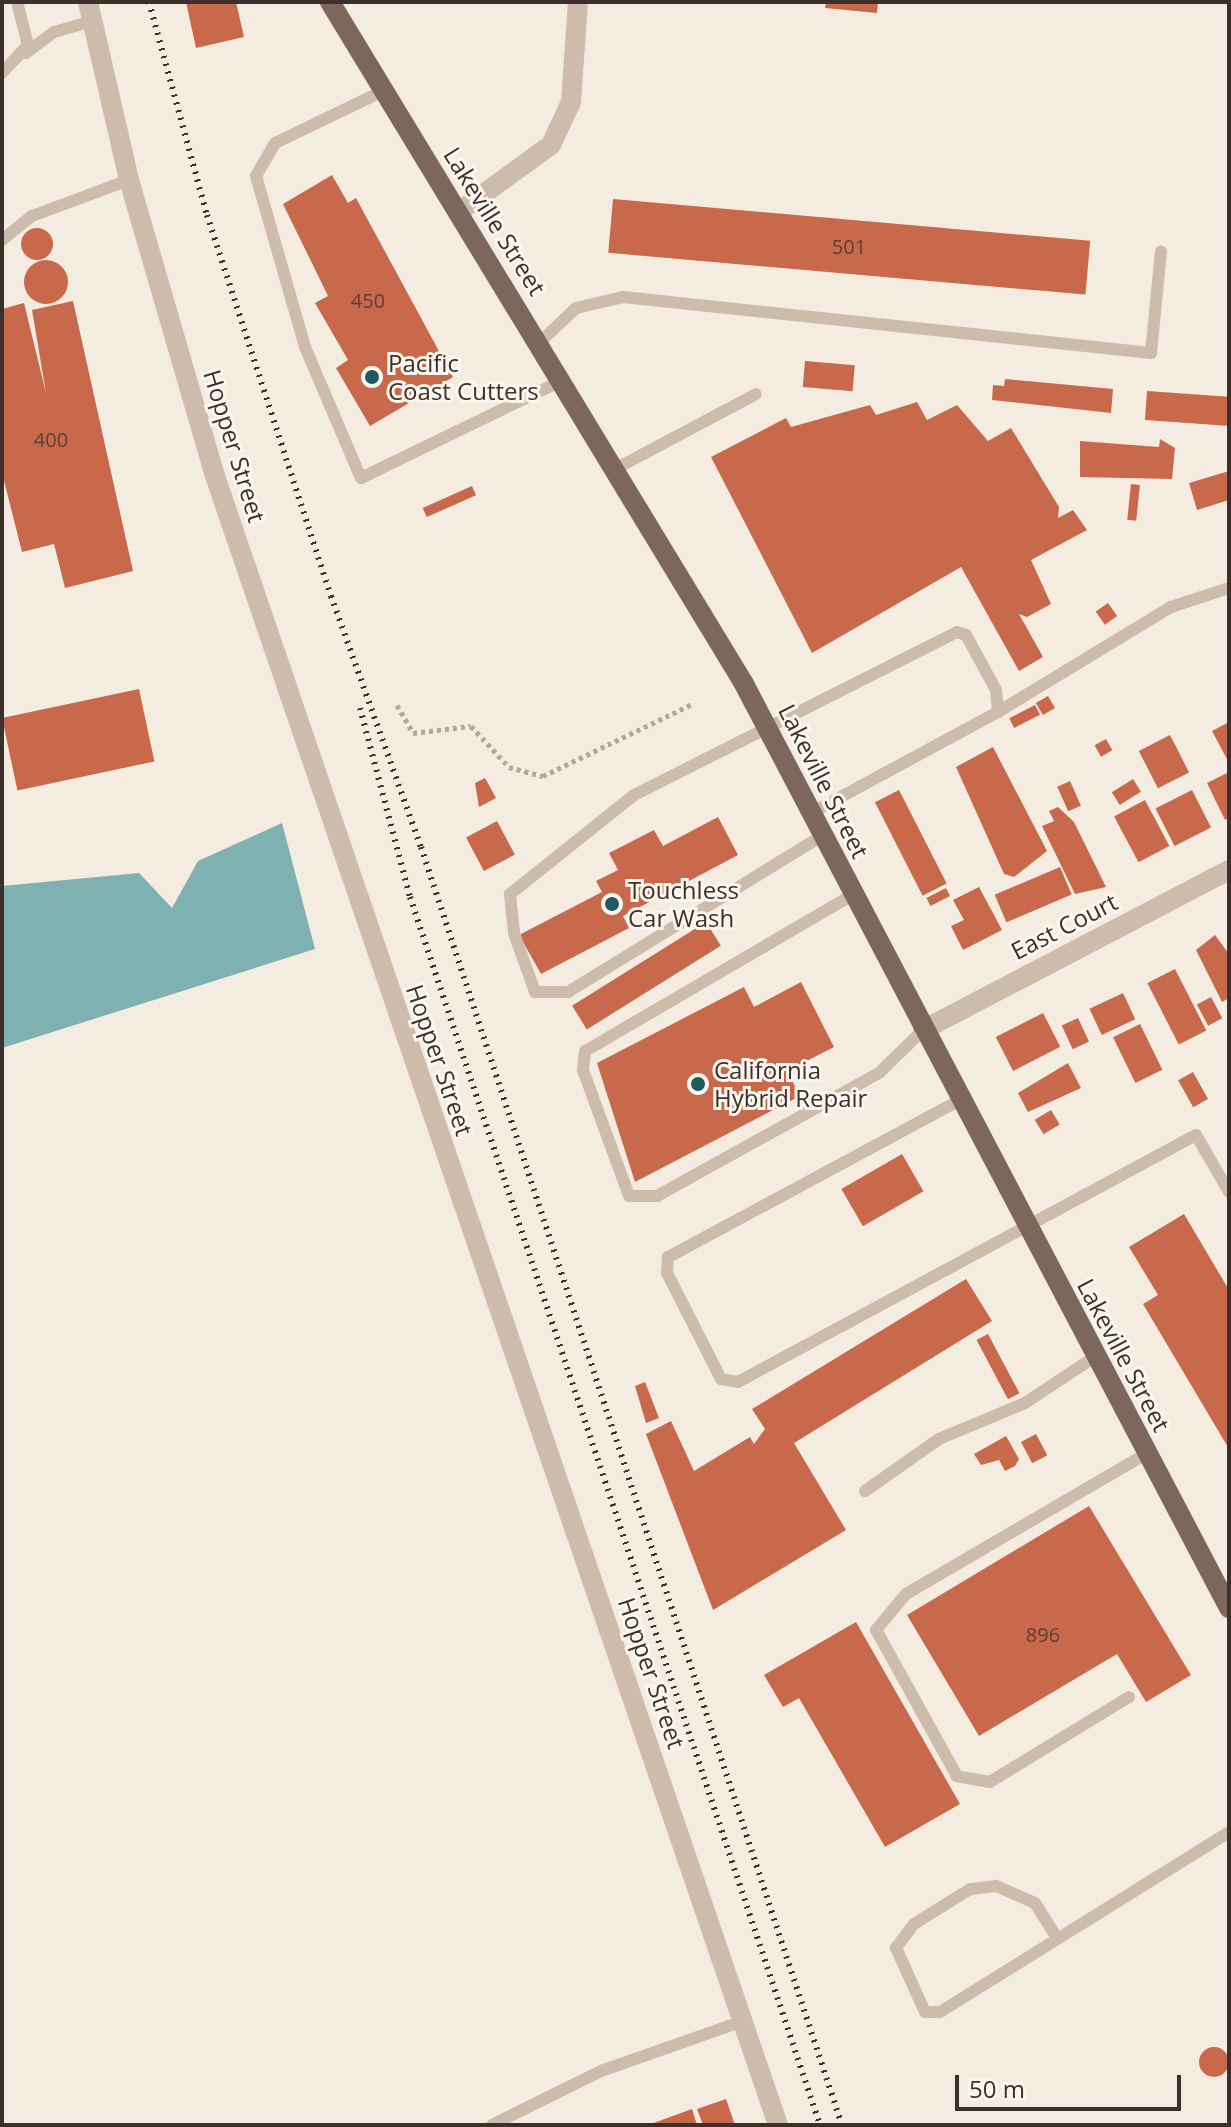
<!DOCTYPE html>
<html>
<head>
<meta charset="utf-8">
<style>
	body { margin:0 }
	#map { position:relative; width:1231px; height:2127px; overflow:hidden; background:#f4ebe1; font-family:"Open Sans",sans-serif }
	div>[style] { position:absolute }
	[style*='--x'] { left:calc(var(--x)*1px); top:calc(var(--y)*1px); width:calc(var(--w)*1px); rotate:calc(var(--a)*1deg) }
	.water>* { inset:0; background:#7fb0b2 }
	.building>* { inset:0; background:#c8694b; transform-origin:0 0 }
	.round { border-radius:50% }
	.path>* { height:5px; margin-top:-2.5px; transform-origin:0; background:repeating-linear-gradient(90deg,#b9a596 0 4px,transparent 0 8px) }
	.lane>* { height:12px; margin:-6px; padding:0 6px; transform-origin:6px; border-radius:6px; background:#cdbbac }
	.street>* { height:20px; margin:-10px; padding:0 10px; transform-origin:10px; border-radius:10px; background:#cdbbac }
	.primary>* { height:20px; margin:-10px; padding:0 10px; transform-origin:10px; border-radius:10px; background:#7d675c }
	.rail>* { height:6px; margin-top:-3px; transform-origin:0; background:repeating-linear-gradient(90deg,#3b302b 0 2px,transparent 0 8px) }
	.dots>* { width:22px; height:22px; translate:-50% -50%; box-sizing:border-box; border:4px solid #fbf5ee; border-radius:50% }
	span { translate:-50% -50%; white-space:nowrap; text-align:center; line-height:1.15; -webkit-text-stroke:6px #fbf5ee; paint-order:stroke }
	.number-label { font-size:20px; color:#5e3e33 }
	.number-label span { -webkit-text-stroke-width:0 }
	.street-label { font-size:24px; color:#3b302b }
	.poi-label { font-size:24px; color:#3b302b }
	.left { translate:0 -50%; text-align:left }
	.frame { position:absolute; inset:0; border:4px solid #3b302b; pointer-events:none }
	.scale { position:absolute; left:955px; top:2075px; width:226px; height:36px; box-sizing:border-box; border:4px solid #3b302b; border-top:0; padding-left:10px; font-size:24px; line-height:28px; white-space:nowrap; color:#3b302b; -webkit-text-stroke:6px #fbf5ee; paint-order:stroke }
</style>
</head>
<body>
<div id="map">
	<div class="water">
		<div style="clip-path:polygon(282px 823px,315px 949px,2px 1048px,2px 886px,139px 873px,172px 908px,198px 861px)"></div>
	</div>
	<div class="building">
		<div style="clip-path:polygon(186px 2px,236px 2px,244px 37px,196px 48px)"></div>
		<div style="clip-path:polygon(826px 2px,878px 2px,877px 13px,825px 8px)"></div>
		<div style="clip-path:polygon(332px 175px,348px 203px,356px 198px,453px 377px,370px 426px,336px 368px,348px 360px,315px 303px,328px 296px,283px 204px)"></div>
		<div style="left:613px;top:199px;width:479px;height:54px;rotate:5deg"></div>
		<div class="round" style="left:21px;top:228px;width:32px;height:32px"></div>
		<div class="round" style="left:24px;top:260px;width:44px;height:44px"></div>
		<div style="clip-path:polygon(73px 301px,133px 571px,65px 588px,54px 544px,22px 552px,2px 473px,2px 309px,24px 303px,46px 393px,32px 310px)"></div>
		<div style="left:805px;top:361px;width:50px;height:26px;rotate:5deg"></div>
		<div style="clip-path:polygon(1005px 379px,1113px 389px,1111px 413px,992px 400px,993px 385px,1004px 386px)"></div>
		<div style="left:1147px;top:391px;width:82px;height:29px;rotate:4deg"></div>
		<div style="clip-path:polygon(917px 402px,927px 420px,957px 405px,988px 441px,1011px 428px,1059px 507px,1058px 518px,1073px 510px,1087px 530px,1031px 560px,1051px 604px,1027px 617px,1019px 614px,1043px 657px,1019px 671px,961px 567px,812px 653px,711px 457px,786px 418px,791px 427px,870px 405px,876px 415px)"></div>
		<div style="clip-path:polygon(1160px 439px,1175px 448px,1172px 479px,1080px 477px,1080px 441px,1159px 447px)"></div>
		<div style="clip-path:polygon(1229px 471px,1229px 500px,1197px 510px,1189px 483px)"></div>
		<div style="left:1131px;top:484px;width:9px;height:36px;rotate:6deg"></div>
		<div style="left:472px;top:486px;width:10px;height:54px;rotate:66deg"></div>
		<div style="left:1108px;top:603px;width:16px;height:15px;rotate:55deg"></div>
		<div style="left:139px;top:689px;width:74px;height:140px;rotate:78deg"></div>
		<div style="left:1048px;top:696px;width:14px;height:14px;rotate:60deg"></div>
		<div style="left:1035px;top:705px;width:11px;height:29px;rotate:63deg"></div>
		<div style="clip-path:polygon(1229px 722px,1229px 763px,1212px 731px)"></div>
		<div style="left:1170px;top:735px;width:42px;height:35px;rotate:63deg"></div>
		<div style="left:1106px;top:739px;width:13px;height:13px;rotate:61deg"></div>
		<div style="clip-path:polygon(993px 747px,1047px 851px,1014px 877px,1004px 874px,956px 767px)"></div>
		<div style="clip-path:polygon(1229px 772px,1229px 818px,1225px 820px,1207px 783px)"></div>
		<div style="clip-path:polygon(485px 778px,496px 798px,479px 807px,475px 783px)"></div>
		<div style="left:1133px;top:779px;width:15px;height:25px;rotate:58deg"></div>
		<div style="left:1070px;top:781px;width:27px;height:14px;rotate:66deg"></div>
		<div style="left:899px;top:790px;width:105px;height:27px;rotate:63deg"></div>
		<div style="left:1192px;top:790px;width:42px;height:41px;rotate:63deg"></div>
		<div style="left:1145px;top:800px;width:52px;height:35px;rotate:62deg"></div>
		<div style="clip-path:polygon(1058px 807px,1074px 822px,1106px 887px,1075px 894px,1042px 826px,1054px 821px,1049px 811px)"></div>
		<div style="clip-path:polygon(718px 817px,738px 855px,623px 916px,629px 928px,541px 974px,519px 935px,602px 892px,596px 881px,618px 870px,609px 853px,654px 830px,663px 846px)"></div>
		<div style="left:497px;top:821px;width:38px;height:35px;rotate:62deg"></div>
		<div style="left:1060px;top:867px;width:30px;height:71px;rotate:67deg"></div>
		<div style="clip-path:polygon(979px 887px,1002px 930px,963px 950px,951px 926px,964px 920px,953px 900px)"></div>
		<div style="left:946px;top:888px;width:9px;height:22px;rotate:63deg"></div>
		<div style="left:706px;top:922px;width:28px;height:158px;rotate:58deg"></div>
		<div style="clip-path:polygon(1215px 935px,1229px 954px,1229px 998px,1222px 1002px,1196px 950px)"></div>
		<div style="left:1175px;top:969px;width:69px;height:31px;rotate:63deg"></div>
		<div style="clip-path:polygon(801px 982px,834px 1047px,787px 1071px,800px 1096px,635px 1182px,597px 1063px,744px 987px,754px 1007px)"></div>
		<div style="left:1123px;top:993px;width:29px;height:37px;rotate:65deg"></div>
		<div style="left:1211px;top:997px;width:24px;height:16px;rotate:62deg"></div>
		<div style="left:1043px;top:1013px;width:38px;height:53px;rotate:63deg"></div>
		<div style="left:1078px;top:1018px;width:26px;height:18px;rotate:65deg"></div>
		<div style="left:1140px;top:1024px;width:51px;height:30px;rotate:64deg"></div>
		<div style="clip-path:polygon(1068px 1063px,1081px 1088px,1028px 1112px,1018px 1093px)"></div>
		<div style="left:1193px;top:1072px;width:31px;height:17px;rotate:61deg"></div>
		<div style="left:1051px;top:1110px;width:17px;height:19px;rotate:59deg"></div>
		<div style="left:902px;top:1154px;width:43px;height:70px;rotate:60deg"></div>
		<div style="clip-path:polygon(1184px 1214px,1229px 1290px,1229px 1449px,1143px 1304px,1158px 1295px,1129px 1247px)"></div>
		<div style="clip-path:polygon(966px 1279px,992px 1321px,794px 1443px,846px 1530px,713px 1610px,646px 1434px,671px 1421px,694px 1471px,750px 1437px,754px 1444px,765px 1429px,752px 1409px)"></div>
		<div style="left:988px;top:1334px;width:67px;height:13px;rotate:62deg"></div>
		<div style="clip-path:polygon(645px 1382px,659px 1418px,646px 1423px,635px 1386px)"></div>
		<div style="left:1036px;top:1434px;width:24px;height:17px;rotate:62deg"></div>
		<div style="clip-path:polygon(1006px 1436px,1019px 1459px,1015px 1466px,1005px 1471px,999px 1460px,981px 1465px,974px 1454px)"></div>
		<div style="clip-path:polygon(1089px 1506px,1191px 1675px,1146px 1702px,1117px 1654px,979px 1736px,907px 1615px)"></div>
		<div style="clip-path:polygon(856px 1622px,960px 1804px,885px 1847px,799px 1698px,783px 1707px,764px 1675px)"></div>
		<div class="round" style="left:1199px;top:2047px;width:30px;height:30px"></div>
		<div style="clip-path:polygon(726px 2099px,735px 2125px,703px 2125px,697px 2109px)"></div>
		<div style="clip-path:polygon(692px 2109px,697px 2125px,648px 2125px)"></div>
	</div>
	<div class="path">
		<div style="--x:397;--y:705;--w:32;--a:60"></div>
		<div style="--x:413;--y:733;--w:58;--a:-6.9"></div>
		<div style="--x:471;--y:726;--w:56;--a:47.2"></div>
		<div style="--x:509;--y:767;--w:35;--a:15"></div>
		<div style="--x:543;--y:776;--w:168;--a:-25.8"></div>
	</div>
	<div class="lane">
		<div style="--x:26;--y:53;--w:35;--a:-37"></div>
		<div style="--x:54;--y:32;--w:41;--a:-15.8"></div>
		<div style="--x:2;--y:73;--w:38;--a:-47"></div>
		<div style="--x:28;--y:45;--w:44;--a:-104.3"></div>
		<div style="--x:383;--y:91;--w:120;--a:154.3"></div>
		<div style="--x:275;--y:143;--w:38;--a:120"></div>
		<div style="--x:256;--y:176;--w:178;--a:74"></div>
		<div style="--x:305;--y:347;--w:142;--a:66.9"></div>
		<div style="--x:361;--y:478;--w:222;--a:-25.9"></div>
		<div style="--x:2;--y:240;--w:38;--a:-39"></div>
		<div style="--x:32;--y:216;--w:103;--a:-20.4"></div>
		<div style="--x:539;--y:343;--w:51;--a:-43.4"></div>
		<div style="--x:576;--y:308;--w:48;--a:-13.2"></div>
		<div style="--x:623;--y:297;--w:531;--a:6.05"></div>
		<div style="--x:1151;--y:353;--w:102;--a:-84.4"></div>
		<div style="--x:617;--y:468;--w:157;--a:-28"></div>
		<div style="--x:998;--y:712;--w:202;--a:-31.3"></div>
		<div style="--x:1171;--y:607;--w:61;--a:-18.1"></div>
		<div style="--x:811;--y:813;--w:213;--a:-28.4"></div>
		<div style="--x:998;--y:712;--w:22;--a:-95"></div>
		<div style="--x:996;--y:690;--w:63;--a:-118.6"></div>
		<div style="--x:966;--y:635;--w:9;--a:-162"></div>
		<div style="--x:957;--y:632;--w:362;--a:153.2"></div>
		<div style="--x:634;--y:795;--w:159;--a:141.4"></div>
		<div style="--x:510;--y:894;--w:39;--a:84"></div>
		<div style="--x:514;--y:933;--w:63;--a:70.4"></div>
		<div style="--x:535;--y:992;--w:33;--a:0"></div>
		<div style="--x:568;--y:992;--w:299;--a:-31.6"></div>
		<div style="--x:854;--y:894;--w:311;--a:149.7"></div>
		<div style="--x:585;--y:1051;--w:19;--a:96"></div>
		<div style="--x:583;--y:1070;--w:134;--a:69.9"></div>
		<div style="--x:629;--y:1196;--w:28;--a:0"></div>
		<div style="--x:657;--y:1196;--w:254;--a:-29"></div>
		<div style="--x:879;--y:1073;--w:62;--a:-44.3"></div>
		<div style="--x:960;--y:1100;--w:332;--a:151.7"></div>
		<div style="--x:668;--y:1257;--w:16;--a:94"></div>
		<div style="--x:667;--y:1273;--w:119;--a:63"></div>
		<div style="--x:721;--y:1379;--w:17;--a:10"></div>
		<div style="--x:738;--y:1382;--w:520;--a:-28.34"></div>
		<div style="--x:1196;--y:1135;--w:66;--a:59.9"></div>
		<div style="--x:865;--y:1491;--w:90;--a:-35.1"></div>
		<div style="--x:939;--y:1439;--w:93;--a:-22.7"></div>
		<div style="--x:1025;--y:1403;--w:85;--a:-33.5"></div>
		<div style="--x:1129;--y:1697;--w:163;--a:148.6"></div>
		<div style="--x:990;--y:1782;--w:34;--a:-170"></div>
		<div style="--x:957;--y:1776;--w:167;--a:-119"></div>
		<div style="--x:876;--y:1630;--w:47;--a:-50.2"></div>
		<div style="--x:906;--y:1594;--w:279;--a:-30.3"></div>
		<div style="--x:1057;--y:1938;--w:41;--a:-122.2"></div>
		<div style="--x:1035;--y:1903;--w:43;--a:-156.4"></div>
		<div style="--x:996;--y:1886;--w:26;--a:173"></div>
		<div style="--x:970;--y:1889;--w:66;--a:148"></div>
		<div style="--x:914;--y:1924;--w:30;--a:127"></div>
		<div style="--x:896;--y:1948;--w:70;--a:65.6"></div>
		<div style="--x:925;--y:2012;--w:15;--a:0"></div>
		<div style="--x:940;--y:2012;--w:340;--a:-31.9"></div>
		<div style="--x:492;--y:2125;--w:122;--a:-26.4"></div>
		<div style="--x:601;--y:2071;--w:151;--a:-19.4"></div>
	</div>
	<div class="street">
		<div style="--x:88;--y:2;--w:183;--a:77"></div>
		<div style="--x:129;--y:180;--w:308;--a:73.8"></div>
		<div style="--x:215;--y:476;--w:1742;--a:71.15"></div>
		<div style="--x:460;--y:211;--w:112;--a:-36"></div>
		<div style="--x:551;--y:145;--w:47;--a:-65.1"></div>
		<div style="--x:571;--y:102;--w:100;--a:-86"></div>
		<div style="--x:923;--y:1030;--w:345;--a:-27.6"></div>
	</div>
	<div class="primary">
		<div style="--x:330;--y:2;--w:796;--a:58.73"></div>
		<div style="--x:743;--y:682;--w:1046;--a:62.31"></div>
	</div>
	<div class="rail">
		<div style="--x:149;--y:2;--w:221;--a:74.8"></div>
		<div style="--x:207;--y:215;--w:401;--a:72"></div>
		<div style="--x:331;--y:596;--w:267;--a:70.3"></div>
		<div style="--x:421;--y:847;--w:1346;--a:71.77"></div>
		<div style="--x:360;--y:708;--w:196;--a:75.2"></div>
		<div style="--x:410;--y:897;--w:1295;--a:71.54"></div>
	</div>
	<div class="dots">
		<div style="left:372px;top:377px;background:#1f5a5e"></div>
		<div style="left:612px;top:904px;background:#1f5a5e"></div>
		<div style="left:698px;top:1084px;background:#1f5a5e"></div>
	</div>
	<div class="number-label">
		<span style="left:849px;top:246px">501</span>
		<span style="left:368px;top:300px">450</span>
		<span style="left:51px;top:439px">400</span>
		<span style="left:1043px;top:1634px">896</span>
	</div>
	<div class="street-label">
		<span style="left:495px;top:221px;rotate:58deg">Lakeville Street</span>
		<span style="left:235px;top:446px;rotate:73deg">Hopper Street</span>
		<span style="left:824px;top:781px;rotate:63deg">Lakeville Street</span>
		<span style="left:1064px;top:926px;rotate:-27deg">East Court</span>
		<span style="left:440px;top:1060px;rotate:71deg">Hopper Street</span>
		<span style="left:1124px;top:1355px;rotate:62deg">Lakeville Street</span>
		<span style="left:652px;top:1673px;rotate:71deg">Hopper Street</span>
	</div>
	<div class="poi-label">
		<span class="left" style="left:388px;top:377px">Pacific<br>Coast Cutters</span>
		<span class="left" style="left:628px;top:904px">Touchless<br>Car Wash</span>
		<span class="left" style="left:714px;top:1084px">California<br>Hybrid Repair</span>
	</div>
	<div class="frame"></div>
	<div class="scale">50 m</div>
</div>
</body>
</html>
